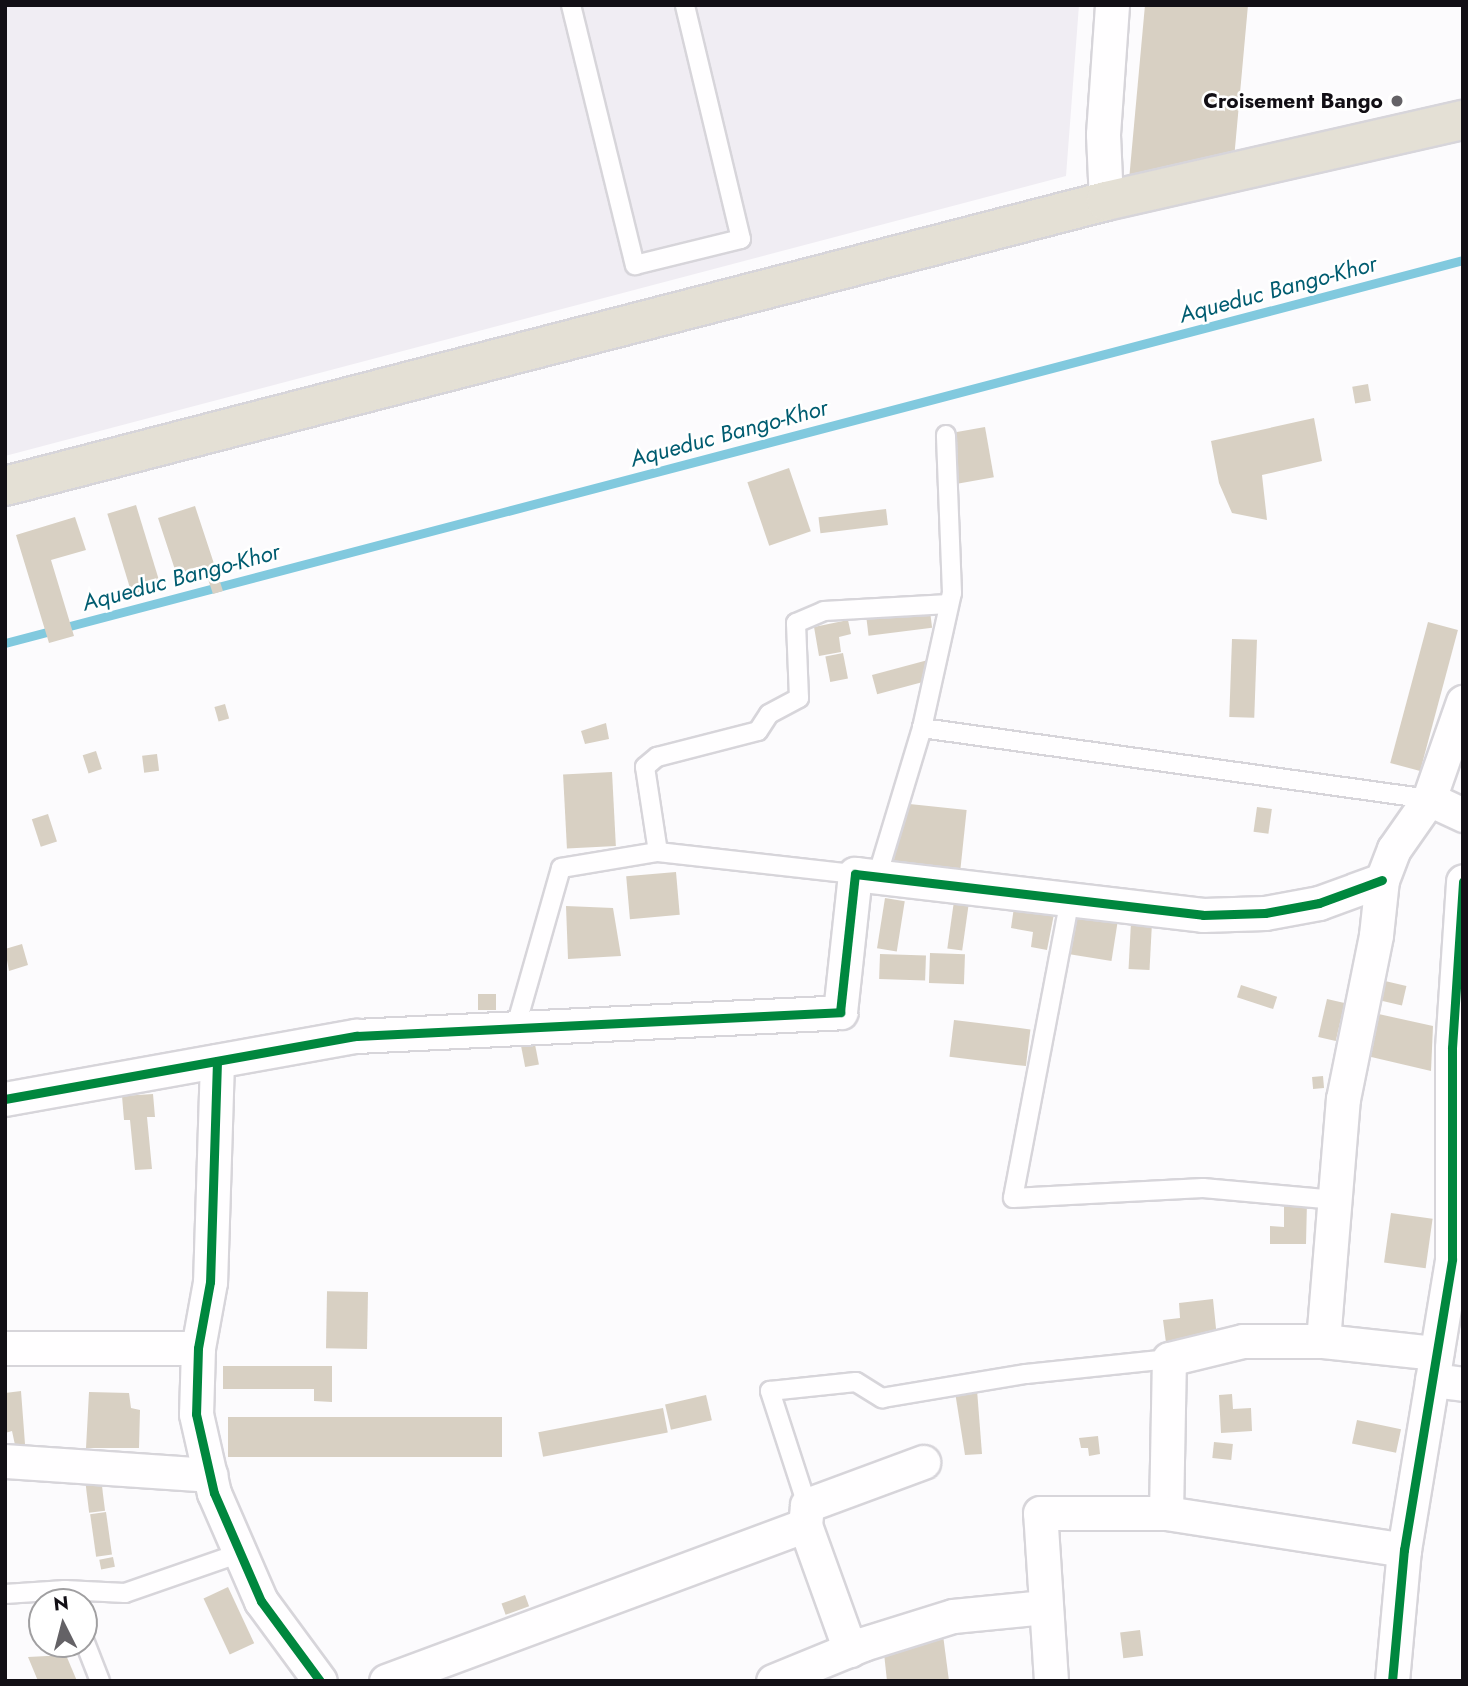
<!DOCTYPE html>
<html>
<head>
<meta charset="utf-8">
<style>
	body { margin:0 }
	#map { position:relative; width:1468px; height:1686px; overflow:hidden; background:#fcfbfd; font-family:Jost,sans-serif }
	div>[style] { position:absolute }
	[style*='--x'] { left:calc(var(--x)*1px); top:calc(var(--y)*1px); width:calc(var(--w)*1px); rotate:calc(var(--a)*1deg) }
	.built>* { inset:0; background:#f0edf3 }
	.stream>* { height:9px; margin:-4.5px; padding:0 4.5px; transform-origin:4.5px; border-radius:4.5px; background:#81c9de }
	.building>* { inset:0; background:#d8d0c3; transform-origin:0 0 }
	.roads { filter:drop-shadow(2px 0 #d7d5da) drop-shadow(-2px 0 #d7d5da) drop-shadow(0 2px #d7d5da) drop-shadow(0 -2px #d7d5da) }
	.service>* { height:18px; margin:-9px; padding:0 9px; transform-origin:9px; border-radius:9px; background:#fffeff }
	.minor>* { height:33px; margin:-16.5px; padding:0 16.5px; transform-origin:16.5px; border-radius:16.5px; background:#fffeff }
	.trunk>* { height:38px; margin:-19px; padding:0 19px; transform-origin:19px; border-radius:19px; background:#e4e0d5 }
	.cycleway>* { height:9px; margin:-4.5px; padding:0 4.5px; transform-origin:4.5px; border-radius:4.5px; background:#00873e }
	.dots>* { width:19px; height:19px; translate:-50% -50%; box-sizing:border-box; border:4px solid #fff; border-radius:50% }
	span { translate:-50% -50%; white-space:nowrap; text-align:center; line-height:1.15; -webkit-text-stroke:5px #fff; paint-order:stroke }
	.poi-label { font-size:21px; color:#120f15; font-weight:700 }
	.right { translate:-100% -50%; text-align:right }
	.water-label { font-size:23px; color:#005c70; font-style:italic }
	.frame { position:absolute; inset:0; border:7px solid #120f15; pointer-events:none }
	.north { position:absolute; left:28px; top:1588px; width:70px; height:70px; box-sizing:border-box; background:#fff; border:2px solid #a09fa1; border-radius:50%; rotate:354deg; font-size:19px; font-weight:700; line-height:28px; text-align:center; color:#120f15 }
	.north::after { content:''; display:block; margin:auto; width:24px; height:32px; background:#646266; clip-path:polygon(50% 0,100% 100%,50% 72%,0 100%) }
</style>
</head>
<body>
<div id="map">
	<div class="built">
		<div style="clip-path:polygon(5px 5px,1079px 5px,1066px 176px,5px 456px)"></div>
	</div>
	<div class="stream">
		<div style="--x:5;--y:643;--w:1507;--a:-14.72"></div>
	</div>
	<div class="building">
		<div style="clip-path:polygon(1145px 5px,1248px 5px,1234px 159px,1129px 180px)"></div>
		<div style="left:1368px;top:384px;width:17px;height:16px;rotate:80deg"></div>
		<div style="clip-path:polygon(1314px 418px,1322px 461px,1262px 475px,1267px 520px,1232px 513px,1219px 483px,1211px 441px)"></div>
		<div style="left:985px;top:427px;width:51px;height:40px;rotate:80deg"></div>
		<div style="left:789px;top:468px;width:67px;height:44px;rotate:71deg"></div>
		<div style="left:136px;top:505px;width:86px;height:30px;rotate:73deg"></div>
		<div style="clip-path:polygon(195px 506px,223px 591px,213px 594px,207px 576px,180px 585px,158px 518px)"></div>
		<div style="left:886px;top:509px;width:16px;height:68px;rotate:83deg"></div>
		<div style="clip-path:polygon(75px 517px,86px 550px,51px 560px,74px 636px,49px 643px,16px 535px)"></div>
		<div style="left:930px;top:611px;width:17px;height:64px;rotate:83deg"></div>
		<div style="clip-path:polygon(848px 620px,851px 634px,839px 637px,841px 652px,819px 656px,814px 627px)"></div>
		<div style="left:1428px;top:622px;width:31px;height:146px;rotate:15deg"></div>
		<div style="left:1232px;top:639px;width:25px;height:78px;rotate:2deg"></div>
		<div style="left:843px;top:653px;width:26px;height:18px;rotate:79deg"></div>
		<div style="left:928px;top:660px;width:20px;height:58px;rotate:75deg"></div>
		<div style="left:225px;top:704px;width:15px;height:11px;rotate:74deg"></div>
		<div style="clip-path:polygon(606px 723px,609px 739px,585px 744px,581px 731px)"></div>
		<div style="left:96px;top:751px;width:19px;height:14px;rotate:72deg"></div>
		<div style="left:157px;top:754px;width:17px;height:15px;rotate:83deg"></div>
		<div style="left:612px;top:772px;width:74px;height:49px;rotate:87deg"></div>
		<div style="left:900px;top:803px;width:67px;height:68px;rotate:6deg"></div>
		<div style="left:1257px;top:807px;width:15px;height:25px;rotate:8deg"></div>
		<div style="left:48px;top:814px;width:29px;height:17px;rotate:72deg"></div>
		<div style="left:676px;top:872px;width:43px;height:50px;rotate:85deg"></div>
		<div style="left:885px;top:898px;width:20px;height:51px;rotate:9deg"></div>
		<div style="left:954px;top:901px;width:15px;height:48px;rotate:8deg"></div>
		<div style="clip-path:polygon(566px 906px,613px 908px,621px 956px,568px 959px)"></div>
		<div style="clip-path:polygon(1014px 907px,1054px 914px,1047px 950px,1031px 947px,1033px 932px,1011px 928px)"></div>
		<div style="left:1071px;top:916px;width:47px;height:38px;rotate:9deg"></div>
		<div style="left:1131px;top:922px;width:21px;height:47px;rotate:3deg"></div>
		<div style="clip-path:polygon(22px 944px,28px 965px,9px 971px,5px 949px)"></div>
		<div style="left:930px;top:953px;width:35px;height:30px;rotate:2deg"></div>
		<div style="left:880px;top:954px;width:46px;height:25px;rotate:2deg"></div>
		<div style="left:1385px;top:981px;width:22px;height:20px;rotate:13deg"></div>
		<div style="left:1241px;top:985px;width:38px;height:13px;rotate:18deg"></div>
		<div style="left:478px;top:994px;width:18px;height:16px"></div>
		<div style="left:1327px;top:999px;width:18px;height:39px;rotate:13deg"></div>
		<div style="clip-path:polygon(1374px 1013px,1433px 1026px,1431px 1071px,1367px 1056px)"></div>
		<div style="left:954px;top:1020px;width:77px;height:37px;rotate:7deg"></div>
		<div style="left:533px;top:1034px;width:31px;height:14px;rotate:79deg"></div>
		<div style="left:1323px;top:1076px;width:12px;height:11px;rotate:85deg"></div>
		<div style="clip-path:polygon(153px 1094px,155px 1117px,147px 1117px,152px 1169px,135px 1170px,130px 1120px,124px 1120px,122px 1096px)"></div>
		<div style="clip-path:polygon(1284px 1202px,1307px 1202px,1306px 1244px,1270px 1244px,1270px 1226px,1284px 1227px)"></div>
		<div style="left:1391px;top:1213px;width:42px;height:50px;rotate:8deg"></div>
		<div style="left:368px;top:1292px;width:57px;height:41px;rotate:91deg"></div>
		<div style="clip-path:polygon(1213px 1299px,1217px 1338px,1166px 1343px,1163px 1320px,1180px 1318px,1179px 1303px)"></div>
		<div style="clip-path:polygon(223px 1366px,332px 1366px,332px 1402px,314px 1401px,314px 1389px,223px 1389px)"></div>
		<div style="clip-path:polygon(977px 1390px,982px 1454px,965px 1455px,955px 1392px)"></div>
		<div style="clip-path:polygon(21px 1391px,25px 1444px,15px 1445px,12px 1431px,5px 1433px,5px 1393px)"></div>
		<div style="clip-path:polygon(89px 1392px,129px 1393px,131px 1408px,140px 1410px,139px 1448px,86px 1448px)"></div>
		<div style="clip-path:polygon(1232px 1394px,1233px 1409px,1251px 1408px,1252px 1431px,1221px 1433px,1219px 1395px)"></div>
		<div style="left:706px;top:1395px;width:26px;height:42px;rotate:77deg"></div>
		<div style="left:663px;top:1408px;width:25px;height:127px;rotate:79deg"></div>
		<div style="left:228px;top:1417px;width:274px;height:40px"></div>
		<div style="left:1357px;top:1420px;width:45px;height:24px;rotate:12deg"></div>
		<div style="clip-path:polygon(1098px 1436px,1100px 1454px,1089px 1456px,1088px 1448px,1081px 1448px,1079px 1438px)"></div>
		<div style="left:1214px;top:1442px;width:19px;height:16px;rotate:6deg"></div>
		<div style="left:101px;top:1478px;width:33px;height:16px;rotate:83deg"></div>
		<div style="left:106px;top:1512px;width:43px;height:16px;rotate:82deg"></div>
		<div style="left:113px;top:1557px;width:10px;height:14px;rotate:79deg"></div>
		<div style="left:228px;top:1587px;width:62px;height:27px;rotate:65deg"></div>
		<div style="left:525px;top:1595px;width:12px;height:25px;rotate:70deg"></div>
		<div style="left:1140px;top:1630px;width:26px;height:20px;rotate:83deg"></div>
		<div style="clip-path:polygon(943px 1635px,949px 1681px,887px 1681px,883px 1644px)"></div>
		<div style="clip-path:polygon(66px 1655px,77px 1681px,38px 1681px,28px 1657px)"></div>
	</div>
	<div class="roads">
		<div class="service">
			<div style="--x:571;--y:5;--w:268;--a:76.2"></div>
			<div style="--x:635;--y:265;--w:109;--a:-13.8"></div>
			<div style="--x:741;--y:239;--w:241;--a:-103.5"></div>
			<div style="--x:922;--y:728;--w:138;--a:-77.5"></div>
			<div style="--x:952;--y:593;--w:158;--a:-92.2"></div>
			<div style="--x:658;--y:852;--w:86;--a:-98.7"></div>
			<div style="--x:645;--y:767;--w:16;--a:-40"></div>
			<div style="--x:657;--y:757;--w:104;--a:-14.4"></div>
			<div style="--x:758;--y:731;--w:20;--a:-57"></div>
			<div style="--x:769;--y:714;--w:34;--a:-28"></div>
			<div style="--x:799;--y:698;--w:75;--a:-92.3"></div>
			<div style="--x:796;--y:623;--w:30;--a:-23"></div>
			<div style="--x:824;--y:611;--w:125;--a:-3.2"></div>
			<div style="--x:877;--y:877;--w:156;--a:-73.2"></div>
			<div style="--x:922;--y:728;--w:512;--a:7.97"></div>
			<div style="--x:1070;--y:899;--w:304;--a:100.8"></div>
			<div style="--x:1013;--y:1198;--w:190;--a:-3"></div>
			<div style="--x:1203;--y:1188;--w:133;--a:5.2"></div>
			<div style="--x:516;--y:1026;--w:164;--a:-74.1"></div>
			<div style="--x:561;--y:868;--w:98;--a:-9.4"></div>
			<div style="--x:658;--y:852;--w:198;--a:6.4"></div>
			<div style="--x:807;--y:1505;--w:120;--a:-108"></div>
			<div style="--x:770;--y:1391;--w:86;--a:-6"></div>
			<div style="--x:856;--y:1382;--w:31;--a:32"></div>
			<div style="--x:882;--y:1398;--w:146;--a:-9.5"></div>
			<div style="--x:1026;--y:1374;--w:144;--a:-6"></div>
			<div style="--x:65;--y:1590;--w:60;--a:2.9"></div>
			<div style="--x:125;--y:1593;--w:122;--a:-19.2"></div>
			<div style="--x:5;--y:1594;--w:60;--a:-3.8"></div>
			<div style="--x:65;--y:1590;--w:9;--a:72"></div>
			<div style="--x:84;--y:1640;--w:44;--a:68.7"></div>
		</div>
		<div class="minor">
			<div style="--x:1106;--y:201;--w:67;--a:-92.6"></div>
			<div style="--x:1103;--y:134;--w:129;--a:-86"></div>
			<div style="--x:1429;--y:799;--w:38;--a:25"></div>
			<div style="--x:217;--y:1061;--w:221;--a:91.8"></div>
			<div style="--x:210;--y:1282;--w:67;--a:100.3"></div>
			<div style="--x:198;--y:1348;--w:66;--a:91.7"></div>
			<div style="--x:196;--y:1414;--w:81;--a:77.2"></div>
			<div style="--x:214;--y:1493;--w:118;--a:66.5"></div>
			<div style="--x:261;--y:1601;--w:99;--a:53.6"></div>
			<div style="--x:5;--y:1099;--w:357;--a:-10.2"></div>
			<div style="--x:356;--y:1036;--w:485;--a:-2.8"></div>
			<div style="--x:840;--y:1012;--w:139;--a:-83.8"></div>
			<div style="--x:855;--y:874;--w:350;--a:6.7"></div>
			<div style="--x:1203;--y:915;--w:62;--a:-1.8"></div>
			<div style="--x:1265;--y:913;--w:55;--a:-10.5"></div>
			<div style="--x:1319;--y:903;--w:67;--a:-20.1"></div>
			<div style="--x:1323;--y:1341;--w:243;--a:-85.3"></div>
			<div style="--x:1343;--y:1099;--w:167;--a:-78.6"></div>
			<div style="--x:1376;--y:935;--w:55;--a:-83.8"></div>
			<div style="--x:1382;--y:880;--w:33;--a:-69"></div>
			<div style="--x:1394;--y:849;--w:61;--a:-55"></div>
			<div style="--x:1429;--y:799;--w:103;--a:-70.7"></div>
			<div style="--x:5;--y:1348;--w:193;--a:0"></div>
			<div style="--x:1432;--y:1380;--w:31;--a:7"></div>
			<div style="--x:5;--y:1461;--w:206;--a:3.9"></div>
			<div style="--x:1166;--y:1513;--w:154;--a:-88.9"></div>
			<div style="--x:1169;--y:1359;--w:76;--a:-13.7"></div>
			<div style="--x:1243;--y:1341;--w:80;--a:0"></div>
			<div style="--x:1323;--y:1341;--w:114;--a:6.1"></div>
			<div style="--x:805;--y:1525;--w:133;--a:70.2"></div>
			<div style="--x:386;--y:1681;--w:447;--a:-20.4"></div>
			<div style="--x:805;--y:1525;--w:20;--a:-84"></div>
			<div style="--x:807;--y:1505;--w:124;--a:-20.3"></div>
			<div style="--x:773;--y:1681;--w:97;--a:-22.3"></div>
			<div style="--x:863;--y:1644;--w:94;--a:-17.3"></div>
			<div style="--x:953;--y:1616;--w:92;--a:-5.6"></div>
			<div style="--x:1051;--y:1681;--w:168;--a:-93.7"></div>
			<div style="--x:1040;--y:1513;--w:126;--a:0"></div>
			<div style="--x:1166;--y:1513;--w:241;--a:8.8"></div>
			<div style="--x:1392;--y:1681;--w:132;--a:-84.8"></div>
			<div style="--x:1404;--y:1550;--w:295;--a:-80.6"></div>
			<div style="--x:1452;--y:1259;--w:211;--a:-90"></div>
			<div style="--x:1452;--y:1048;--w:167;--a:-86.2"></div>
		</div>
		<div class="trunk">
			<div style="--x:5;--y:486;--w:1137;--a:-14.51"></div>
			<div style="--x:1106;--y:201;--w:366;--a:-12.8"></div>
		</div>
	</div>
	<div class="cycleway">
		<div style="--x:217;--y:1061;--w:221;--a:91.8"></div>
		<div style="--x:210;--y:1282;--w:67;--a:100.3"></div>
		<div style="--x:198;--y:1348;--w:66;--a:91.7"></div>
		<div style="--x:196;--y:1414;--w:81;--a:77.2"></div>
		<div style="--x:214;--y:1493;--w:118;--a:66.5"></div>
		<div style="--x:261;--y:1601;--w:99;--a:53.6"></div>
		<div style="--x:5;--y:1099;--w:357;--a:-10.2"></div>
		<div style="--x:356;--y:1036;--w:485;--a:-2.8"></div>
		<div style="--x:840;--y:1012;--w:139;--a:-83.8"></div>
		<div style="--x:855;--y:874;--w:350;--a:6.7"></div>
		<div style="--x:1203;--y:915;--w:62;--a:-1.8"></div>
		<div style="--x:1265;--y:913;--w:55;--a:-10.5"></div>
		<div style="--x:1319;--y:903;--w:67;--a:-20.1"></div>
		<div style="--x:1392;--y:1681;--w:132;--a:-84.8"></div>
		<div style="--x:1404;--y:1550;--w:295;--a:-80.6"></div>
		<div style="--x:1452;--y:1259;--w:211;--a:-90"></div>
		<div style="--x:1452;--y:1048;--w:167;--a:-86.2"></div>
	</div>
	<div class="dots">
		<div style="left:1397px;top:101px;background:#646266"></div>
	</div>
	<div class="poi-label">
		<span class="right" style="left:1383px;top:101px">Croisement Bango</span>
	</div>
	<div class="water-label">
		<span style="left:1278px;top:289px;rotate:-15deg">Aqueduc Bango-Khor</span>
		<span style="left:729px;top:433px;rotate:-15deg">Aqueduc Bango-Khor</span>
		<span style="left:181px;top:577px;rotate:-15deg">Aqueduc Bango-Khor</span>
	</div>
	<div class="frame"></div>
	<div class="north">N</div>
</div>
</body>
</html>
